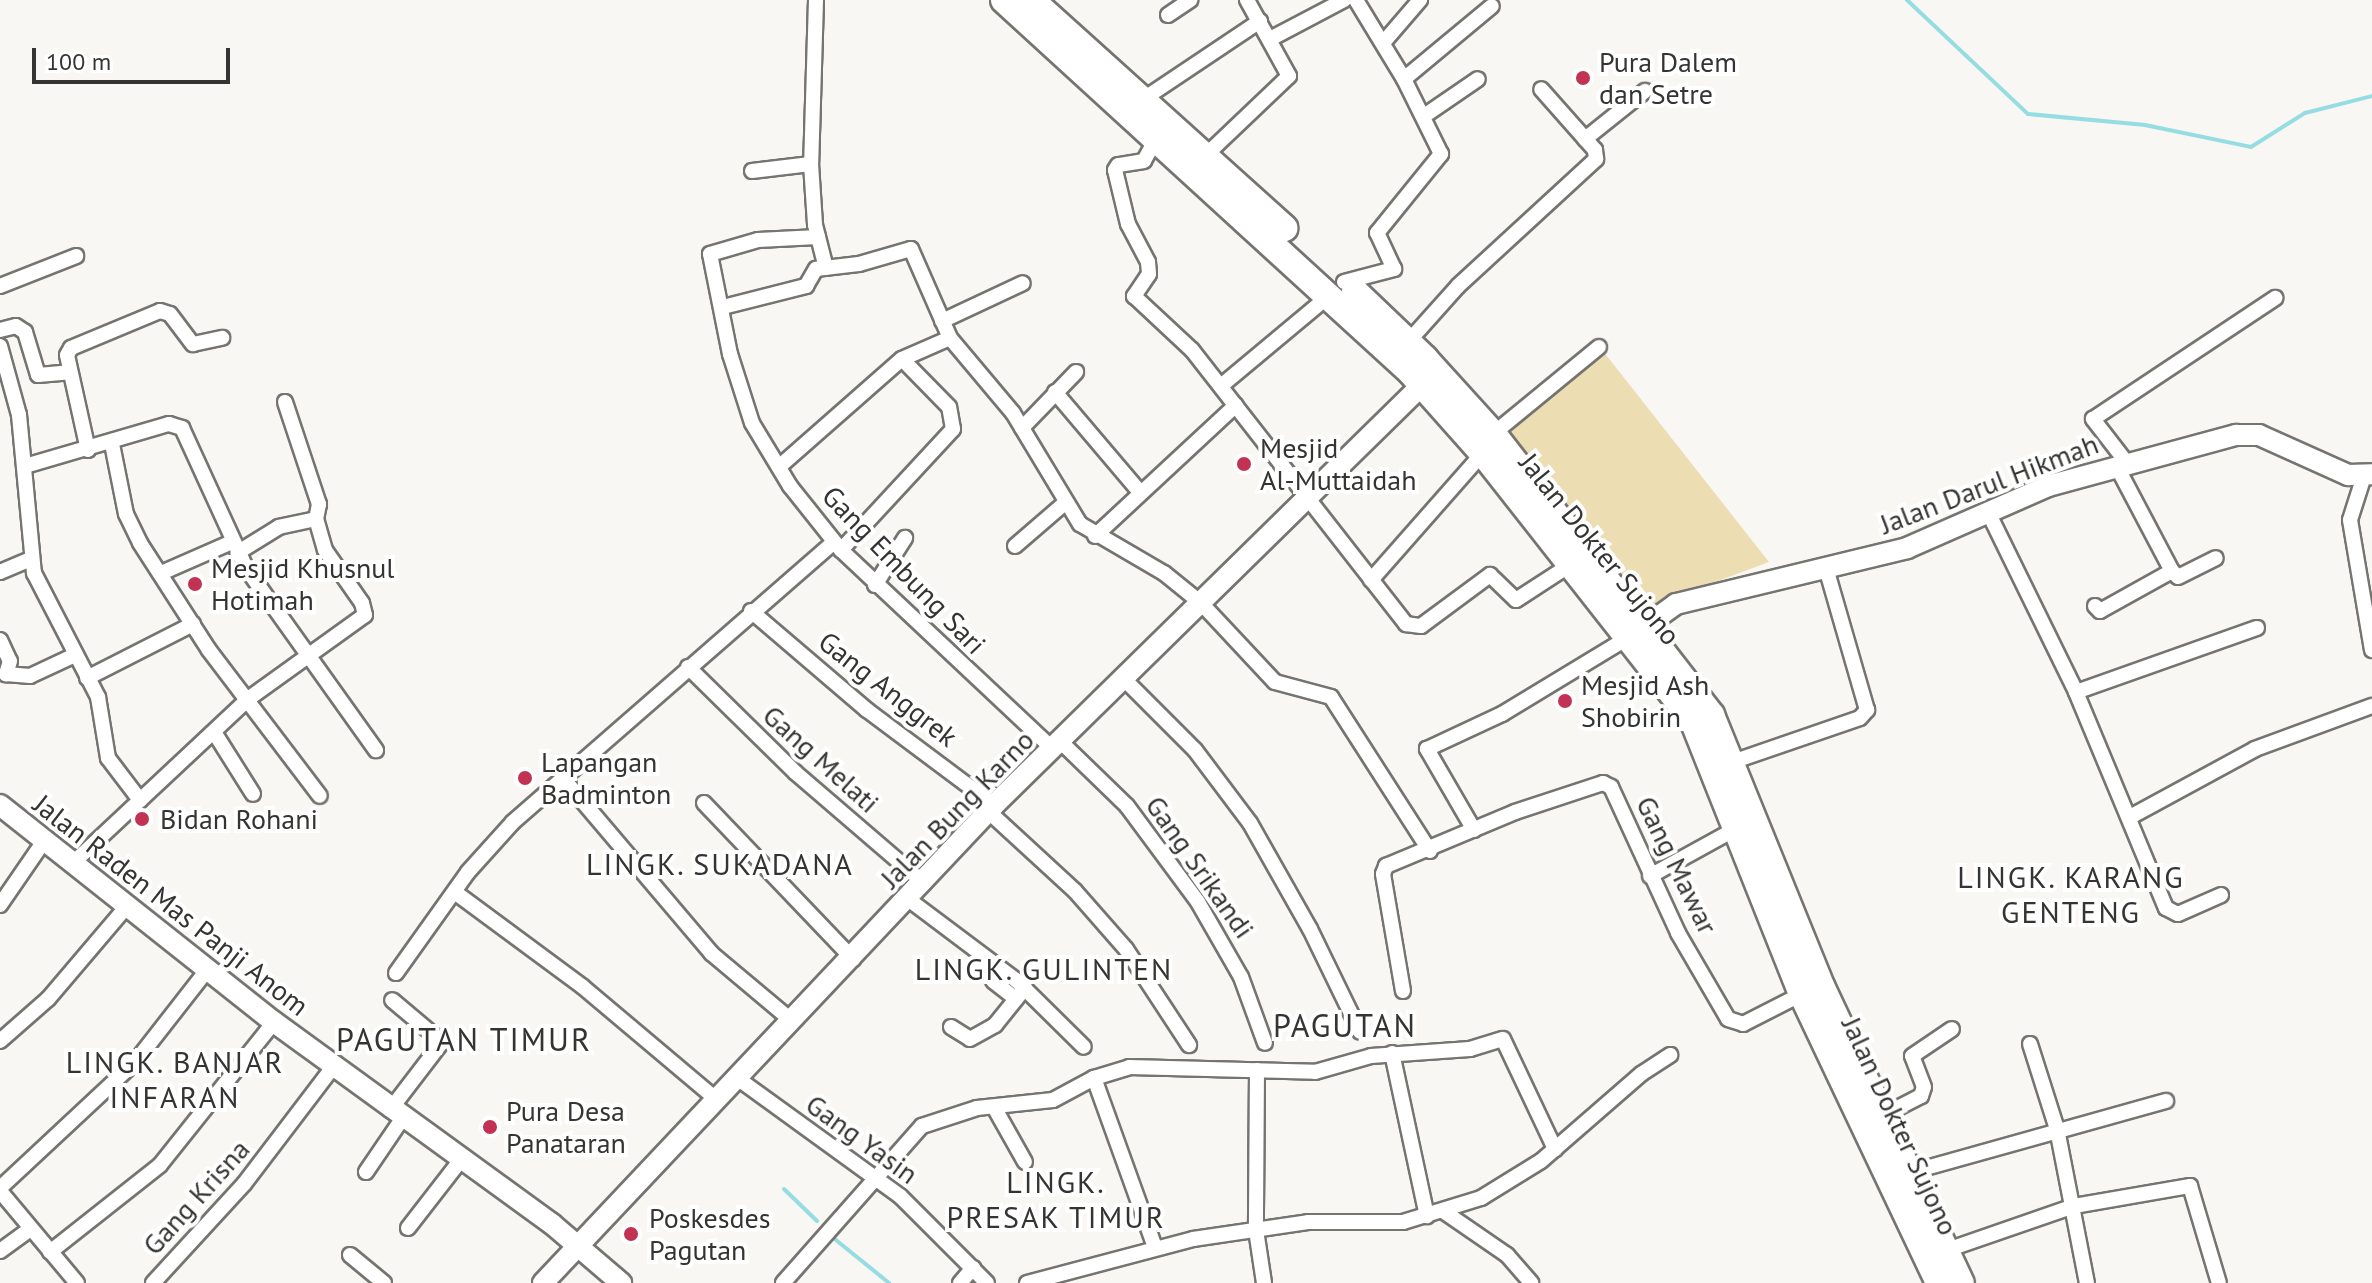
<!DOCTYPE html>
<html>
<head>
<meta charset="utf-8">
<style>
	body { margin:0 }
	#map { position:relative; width:2372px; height:1283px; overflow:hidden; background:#f8f7f3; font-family:"PT Sans",sans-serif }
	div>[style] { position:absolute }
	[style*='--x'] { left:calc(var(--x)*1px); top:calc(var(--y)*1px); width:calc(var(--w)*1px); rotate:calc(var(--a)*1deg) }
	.green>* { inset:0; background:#edddb3 }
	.stream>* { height:4px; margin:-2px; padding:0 2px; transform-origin:2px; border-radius:2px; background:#95dde2 }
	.roads { filter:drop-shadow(2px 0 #757471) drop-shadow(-2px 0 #757471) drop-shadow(0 2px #757471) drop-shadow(0 -2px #757471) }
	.street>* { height:14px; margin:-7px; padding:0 7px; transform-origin:7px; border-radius:7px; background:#fff }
	.secondary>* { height:20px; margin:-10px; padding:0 10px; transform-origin:10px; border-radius:10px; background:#fff }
	.highway>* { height:26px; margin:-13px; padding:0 13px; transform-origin:13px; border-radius:13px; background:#fff }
	.dots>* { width:22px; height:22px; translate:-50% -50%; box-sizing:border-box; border:4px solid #fff; border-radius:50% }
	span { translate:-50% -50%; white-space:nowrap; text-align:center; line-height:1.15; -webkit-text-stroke:8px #fff; paint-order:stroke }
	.poi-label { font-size:28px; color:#343432 }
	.left { translate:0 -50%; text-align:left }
	.street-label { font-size:28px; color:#343432 }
	.neighbourhood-label { font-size:30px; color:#343432; letter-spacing:2px }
	.quarter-label { font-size:32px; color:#343432; letter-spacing:2px }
	.scale { position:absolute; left:32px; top:48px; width:198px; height:36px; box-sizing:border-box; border:4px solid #343432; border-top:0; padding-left:10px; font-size:24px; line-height:28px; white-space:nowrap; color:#343432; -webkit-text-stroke:6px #fff; paint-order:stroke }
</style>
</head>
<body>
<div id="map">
	<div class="green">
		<div style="clip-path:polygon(1603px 351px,1769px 562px,1645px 608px,1503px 431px)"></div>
	</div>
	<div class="stream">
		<div style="--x:1907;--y:0;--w:166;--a:43.3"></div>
		<div style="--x:2028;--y:114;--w:118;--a:5.4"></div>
		<div style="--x:2145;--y:125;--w:108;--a:11.7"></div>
		<div style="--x:2251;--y:147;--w:64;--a:-32.2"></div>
		<div style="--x:2305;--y:113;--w:69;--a:-14.2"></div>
		<div style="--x:784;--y:1189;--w:46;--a:44.1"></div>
		<div style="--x:831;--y:1236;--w:75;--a:39"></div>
	</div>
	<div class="roads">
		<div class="street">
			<div style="--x:816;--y:0;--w:164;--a:91.7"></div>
			<div style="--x:811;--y:164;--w:61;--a:86.2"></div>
			<div style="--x:815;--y:225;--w:44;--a:75.7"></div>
			<div style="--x:1168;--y:15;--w:27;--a:-34"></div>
			<div style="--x:1270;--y:39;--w:84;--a:-27.8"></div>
			<div style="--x:1383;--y:43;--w:57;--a:-49.3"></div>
			<div style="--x:1404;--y:79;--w:114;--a:-39.7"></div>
			<div style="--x:1142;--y:100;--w:142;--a:-33.8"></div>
			<div style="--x:1424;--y:116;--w:65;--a:-34.4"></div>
			<div style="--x:1156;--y:139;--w:25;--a:119"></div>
			<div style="--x:1144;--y:161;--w:26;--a:171"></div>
			<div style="--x:1118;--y:165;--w:6;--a:121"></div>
			<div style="--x:1115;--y:170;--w:56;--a:76.5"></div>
			<div style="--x:1128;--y:224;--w:43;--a:62.2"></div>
			<div style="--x:1148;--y:262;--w:12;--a:85"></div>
			<div style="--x:1149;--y:274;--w:27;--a:124"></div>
			<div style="--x:1134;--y:296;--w:79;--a:43"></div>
			<div style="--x:1192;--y:350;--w:348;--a:52"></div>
			<div style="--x:1406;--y:624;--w:15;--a:8"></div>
			<div style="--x:1421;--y:626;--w:86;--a:-36.5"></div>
			<div style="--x:1490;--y:575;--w:36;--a:44"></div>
			<div style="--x:1516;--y:600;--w:64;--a:-32.9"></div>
			<div style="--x:1585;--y:139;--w:77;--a:-38.7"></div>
			<div style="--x:1205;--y:156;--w:116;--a:-43.6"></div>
			<div style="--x:1289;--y:76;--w:87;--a:-118.9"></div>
			<div style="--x:752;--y:171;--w:59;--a:-6.8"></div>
			<div style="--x:818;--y:237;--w:60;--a:177.1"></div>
			<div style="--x:758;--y:240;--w:50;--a:163.7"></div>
			<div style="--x:710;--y:254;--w:102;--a:78.7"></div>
			<div style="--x:730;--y:354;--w:72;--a:72.3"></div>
			<div style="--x:752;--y:423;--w:74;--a:58.9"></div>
			<div style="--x:790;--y:486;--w:82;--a:51.4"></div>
			<div style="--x:841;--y:550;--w:289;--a:43.2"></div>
			<div style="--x:1344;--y:282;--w:52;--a:-14.6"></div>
			<div style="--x:1394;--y:269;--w:40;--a:-115"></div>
			<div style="--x:1377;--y:233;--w:102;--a:-51"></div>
			<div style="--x:1441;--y:154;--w:84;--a:-116.3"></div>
			<div style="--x:1404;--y:79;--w:92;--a:-121.3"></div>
			<div style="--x:0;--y:286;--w:82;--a:-21.5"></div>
			<div style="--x:723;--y:307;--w:86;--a:-14.2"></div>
			<div style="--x:806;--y:286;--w:20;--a:-60"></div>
			<div style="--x:816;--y:269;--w:43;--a:-6.6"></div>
			<div style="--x:859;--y:264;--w:54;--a:-16.1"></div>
			<div style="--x:911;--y:249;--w:97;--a:66.3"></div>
			<div style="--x:950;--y:338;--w:98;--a:50"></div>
			<div style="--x:1013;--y:413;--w:130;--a:58.9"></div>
			<div style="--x:1080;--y:524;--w:97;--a:30.3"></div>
			<div style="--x:1164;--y:573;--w:48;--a:39"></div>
			<div style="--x:1201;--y:603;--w:108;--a:46.9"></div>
			<div style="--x:1275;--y:682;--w:58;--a:15"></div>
			<div style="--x:1331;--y:697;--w:183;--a:57.3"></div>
			<div style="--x:942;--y:321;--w:89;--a:-25.1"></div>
			<div style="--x:0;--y:330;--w:16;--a:-14"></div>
			<div style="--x:16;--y:326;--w:11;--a:34"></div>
			<div style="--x:25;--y:332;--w:45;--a:73.2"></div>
			<div style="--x:38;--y:375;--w:32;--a:-5"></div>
			<div style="--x:1408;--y:342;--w:75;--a:-48.2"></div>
			<div style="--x:1458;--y:286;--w:188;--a:-42.6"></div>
			<div style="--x:1596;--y:159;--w:9;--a:-96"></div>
			<div style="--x:1595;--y:150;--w:81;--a:-131.5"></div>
			<div style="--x:0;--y:346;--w:72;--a:74.6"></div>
			<div style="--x:19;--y:415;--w:159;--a:84.6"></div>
			<div style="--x:34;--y:573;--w:140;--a:62.7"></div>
			<div style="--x:98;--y:697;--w:62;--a:80.7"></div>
			<div style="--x:108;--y:758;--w:53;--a:52.7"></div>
			<div style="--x:1221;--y:386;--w:143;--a:-39.9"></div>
			<div style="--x:1055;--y:392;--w:130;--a:49.7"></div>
			<div style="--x:285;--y:402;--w:108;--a:71.6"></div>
			<div style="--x:319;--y:504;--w:15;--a:101"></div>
			<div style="--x:1022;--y:428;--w:78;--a:-46"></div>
			<div style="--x:1493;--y:434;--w:137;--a:-39.4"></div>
			<div style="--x:112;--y:444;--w:71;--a:78.7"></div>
			<div style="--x:126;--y:514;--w:32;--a:64"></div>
			<div style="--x:140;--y:543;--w:127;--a:57.2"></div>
			<div style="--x:209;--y:650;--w:183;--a:52.8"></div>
			<div style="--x:88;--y:450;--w:97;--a:-102.5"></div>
			<div style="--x:67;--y:355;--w:8;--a:-60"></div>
			<div style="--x:71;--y:348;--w:96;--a:-22.6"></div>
			<div style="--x:160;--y:311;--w:10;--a:17"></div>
			<div style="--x:170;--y:314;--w:38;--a:53"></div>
			<div style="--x:193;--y:344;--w:30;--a:-12"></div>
			<div style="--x:2127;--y:463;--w:56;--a:-127.7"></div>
			<div style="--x:2093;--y:419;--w:219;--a:-33.6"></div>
			<div style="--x:2116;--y:465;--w:120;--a:62.2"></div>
			<div style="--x:25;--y:466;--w:150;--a:-16.3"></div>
			<div style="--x:169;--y:424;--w:14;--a:17"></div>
			<div style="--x:182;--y:428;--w:154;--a:65.4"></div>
			<div style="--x:246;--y:568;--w:224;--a:54.5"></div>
			<div style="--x:780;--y:466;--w:162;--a:-41.3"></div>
			<div style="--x:902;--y:359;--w:52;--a:-23.6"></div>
			<div style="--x:2364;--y:476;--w:46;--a:107.7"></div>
			<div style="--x:2350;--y:520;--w:132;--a:80.4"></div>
			<div style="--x:1988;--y:512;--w:200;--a:63.9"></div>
			<div style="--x:2076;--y:692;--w:234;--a:67.4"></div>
			<div style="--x:2166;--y:908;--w:13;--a:27"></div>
			<div style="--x:2178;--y:914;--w:47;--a:-23.8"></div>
			<div style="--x:1095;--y:536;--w:192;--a:-42.9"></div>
			<div style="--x:1015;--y:546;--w:67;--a:-40.8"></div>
			<div style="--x:841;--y:550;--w:165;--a:-47.2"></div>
			<div style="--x:953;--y:429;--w:22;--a:-100"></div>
			<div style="--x:949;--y:407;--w:67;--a:-134.4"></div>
			<div style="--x:0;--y:572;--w:34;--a:-23"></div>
			<div style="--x:161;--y:573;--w:77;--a:-23.6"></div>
			<div style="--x:1371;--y:580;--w:169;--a:-48.6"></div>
			<div style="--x:875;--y:585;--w:56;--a:-57.4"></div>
			<div style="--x:2095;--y:606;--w:7;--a:45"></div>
			<div style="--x:2100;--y:611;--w:82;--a:-29.1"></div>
			<div style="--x:2172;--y:571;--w:8;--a:45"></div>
			<div style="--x:2178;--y:577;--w:42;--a:-26.6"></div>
			<div style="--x:751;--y:611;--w:153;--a:40.5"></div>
			<div style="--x:867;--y:710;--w:159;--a:36.8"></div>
			<div style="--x:0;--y:640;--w:23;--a:65"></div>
			<div style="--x:10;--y:661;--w:14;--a:107"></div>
			<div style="--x:688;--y:667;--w:151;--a:44.5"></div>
			<div style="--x:796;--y:773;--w:169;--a:40.7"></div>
			<div style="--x:6;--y:674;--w:24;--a:5"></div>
			<div style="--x:30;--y:676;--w:50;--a:-25"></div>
			<div style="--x:87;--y:678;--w:119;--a:-27"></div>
			<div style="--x:1124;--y:679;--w:100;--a:45"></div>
			<div style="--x:1195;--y:750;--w:91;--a:53"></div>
			<div style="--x:1250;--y:823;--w:122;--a:60.5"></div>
			<div style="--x:1310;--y:929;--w:114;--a:64.1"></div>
			<div style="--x:2076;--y:692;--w:192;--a:-19.5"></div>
			<div style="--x:214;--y:732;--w:73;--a:57.8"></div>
			<div style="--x:1060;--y:741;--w:93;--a:44.1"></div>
			<div style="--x:1127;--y:806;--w:119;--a:53.5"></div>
			<div style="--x:1198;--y:902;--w:86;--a:60.2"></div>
			<div style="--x:1241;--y:977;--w:70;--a:70"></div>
			<div style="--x:1732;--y:762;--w:135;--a:-19"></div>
			<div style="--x:1860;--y:718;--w:11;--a:-49"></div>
			<div style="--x:1867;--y:710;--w:148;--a:-106.1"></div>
			<div style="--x:562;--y:777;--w:231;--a:49.7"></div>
			<div style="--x:711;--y:953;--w:106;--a:40"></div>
			<div style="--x:704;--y:803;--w:216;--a:46.3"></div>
			<div style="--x:988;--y:811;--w:118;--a:42.6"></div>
			<div style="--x:1075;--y:891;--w:77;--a:48.7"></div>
			<div style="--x:1126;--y:949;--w:115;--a:56.7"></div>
			<div style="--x:2130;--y:817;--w:142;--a:-28.5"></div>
			<div style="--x:2255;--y:749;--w:125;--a:-20.2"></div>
			<div style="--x:1474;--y:830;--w:94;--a:-120.1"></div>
			<div style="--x:1427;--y:749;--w:83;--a:-25"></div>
			<div style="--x:1502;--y:714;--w:149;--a:-31.2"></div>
			<div style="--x:74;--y:862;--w:238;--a:-43.1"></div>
			<div style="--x:248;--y:699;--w:144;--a:-35.7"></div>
			<div style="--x:365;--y:615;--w:12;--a:-104"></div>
			<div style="--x:362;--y:603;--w:65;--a:-124.9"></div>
			<div style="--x:325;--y:550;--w:32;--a:-106"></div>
			<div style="--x:316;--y:519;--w:38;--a:168"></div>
			<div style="--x:279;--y:527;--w:49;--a:148.2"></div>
			<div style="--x:1650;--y:876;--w:99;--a:-28.9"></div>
			<div style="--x:456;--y:893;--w:158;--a:36.5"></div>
			<div style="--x:583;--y:987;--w:175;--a:40.1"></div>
			<div style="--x:908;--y:899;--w:135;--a:36.9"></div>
			<div style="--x:1016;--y:980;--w:95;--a:44.6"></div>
			<div style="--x:0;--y:905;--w:78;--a:-55.5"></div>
			<div style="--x:396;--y:973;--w:124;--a:-54.5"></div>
			<div style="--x:468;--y:872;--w:67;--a:-48"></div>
			<div style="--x:513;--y:822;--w:426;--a:-41.1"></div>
			<div style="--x:993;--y:981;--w:29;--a:38"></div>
			<div style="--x:1403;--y:991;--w:119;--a:-99.7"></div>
			<div style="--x:1383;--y:874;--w:9;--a:-69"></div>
			<div style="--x:1386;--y:866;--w:140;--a:-22.7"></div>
			<div style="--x:1515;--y:812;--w:93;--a:-18.2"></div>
			<div style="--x:1603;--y:783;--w:9;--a:27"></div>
			<div style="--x:1611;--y:787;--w:161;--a:65.3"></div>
			<div style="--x:1678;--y:933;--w:99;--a:59.8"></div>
			<div style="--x:1728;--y:1019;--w:16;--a:18"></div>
			<div style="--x:1743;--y:1024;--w:66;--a:-27"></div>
			<div style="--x:951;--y:1027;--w:22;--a:32"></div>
			<div style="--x:970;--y:1039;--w:29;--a:-29"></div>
			<div style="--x:995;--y:1025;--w:48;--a:-51"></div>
			<div style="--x:0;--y:1041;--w:64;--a:-41.2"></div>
			<div style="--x:48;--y:999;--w:123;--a:-49.6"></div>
			<div style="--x:2030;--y:1044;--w:89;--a:72.4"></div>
			<div style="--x:2057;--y:1129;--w:157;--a:79"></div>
			<div style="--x:1392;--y:1053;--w:167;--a:77.9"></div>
			<div style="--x:1257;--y:1070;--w:160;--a:90.4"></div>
			<div style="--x:1256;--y:1230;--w:54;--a:81.4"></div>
			<div style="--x:737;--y:1078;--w:201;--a:35.9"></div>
			<div style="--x:900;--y:1196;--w:123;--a:45"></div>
			<div style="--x:1094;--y:1078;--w:180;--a:70.2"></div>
			<div style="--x:994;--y:1107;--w:63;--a:60.6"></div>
			<div style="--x:390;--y:1110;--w:86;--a:-52.6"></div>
			<div style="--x:442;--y:1042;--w:65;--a:-140"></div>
			<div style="--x:1880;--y:1117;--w:46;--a:-27.1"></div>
			<div style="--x:1921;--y:1096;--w:9;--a:-72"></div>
			<div style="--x:1924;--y:1087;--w:33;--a:-111"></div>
			<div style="--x:1912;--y:1056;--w:48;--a:-34"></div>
			<div style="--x:366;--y:1172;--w:64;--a:-55.8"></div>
			<div style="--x:1908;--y:1173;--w:268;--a:-15.6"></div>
			<div style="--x:0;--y:1188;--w:186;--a:-43"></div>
			<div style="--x:136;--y:1061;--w:115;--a:-52"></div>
			<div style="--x:0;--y:1191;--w:120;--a:50.1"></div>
			<div style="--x:1443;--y:1211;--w:78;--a:34.5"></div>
			<div style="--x:1507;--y:1255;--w:37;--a:49"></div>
			<div style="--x:408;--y:1228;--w:85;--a:-52.2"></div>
			<div style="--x:0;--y:1251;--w:37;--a:-36"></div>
			<div style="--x:1944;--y:1251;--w:138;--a:-19.1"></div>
			<div style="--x:2074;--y:1206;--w:118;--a:-9.8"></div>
			<div style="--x:2190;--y:1186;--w:101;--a:73.4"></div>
			<div style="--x:50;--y:1252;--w:140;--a:-38.3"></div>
			<div style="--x:160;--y:1165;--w:183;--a:-51.4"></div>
			<div style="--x:350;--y:1255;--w:44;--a:39.5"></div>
			<div style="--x:153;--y:1283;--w:134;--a:-47.4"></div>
			<div style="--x:244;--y:1184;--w:147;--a:-52.7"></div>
			<div style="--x:783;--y:1283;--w:210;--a:-48.5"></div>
			<div style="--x:922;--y:1126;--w:58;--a:-18.1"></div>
			<div style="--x:977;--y:1108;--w:76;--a:-6"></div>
			<div style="--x:1053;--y:1100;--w:47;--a:-28.2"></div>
			<div style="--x:1094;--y:1078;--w:37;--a:-17"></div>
			<div style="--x:1129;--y:1067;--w:186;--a:1.5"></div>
			<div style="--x:1315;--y:1072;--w:58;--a:-15.9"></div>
			<div style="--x:1371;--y:1056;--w:99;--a:-4"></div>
			<div style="--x:1470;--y:1049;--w:34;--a:-17"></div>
			<div style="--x:1503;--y:1039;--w:122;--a:64.7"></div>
			<div style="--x:960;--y:1283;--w:20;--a:-49"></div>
			<div style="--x:1027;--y:1283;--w:172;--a:-14.8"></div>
			<div style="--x:1193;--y:1239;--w:116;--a:-8.4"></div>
			<div style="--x:1308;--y:1222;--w:95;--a:0"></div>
			<div style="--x:1403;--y:1222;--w:82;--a:-17.1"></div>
			<div style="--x:1481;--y:1198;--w:70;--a:-31.7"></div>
			<div style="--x:1541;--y:1161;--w:133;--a:-41"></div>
			<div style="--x:1641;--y:1074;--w:35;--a:-33"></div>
		</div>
		<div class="secondary">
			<div style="--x:1633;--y:635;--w:53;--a:-35.8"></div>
			<div style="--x:1676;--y:604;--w:238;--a:-13.6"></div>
			<div style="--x:1907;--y:548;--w:154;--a:-23.7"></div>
			<div style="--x:2048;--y:486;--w:195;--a:-15.2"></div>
			<div style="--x:2236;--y:435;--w:23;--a:0"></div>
			<div style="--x:2259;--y:435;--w:98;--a:24.2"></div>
			<div style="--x:2348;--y:475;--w:24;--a:-2"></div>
			<div style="--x:0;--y:805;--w:350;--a:38.4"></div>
			<div style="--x:274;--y:1022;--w:344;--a:36"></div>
			<div style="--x:552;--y:1224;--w:91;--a:40.5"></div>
			<div style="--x:543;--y:1283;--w:657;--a:-46.66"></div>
			<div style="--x:994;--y:805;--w:600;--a:-44.46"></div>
		</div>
		<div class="highway">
			<div style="--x:1004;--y:0;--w:551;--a:42.43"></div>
			<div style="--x:1411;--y:372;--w:108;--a:48.4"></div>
			<div style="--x:1483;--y:453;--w:340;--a:51.8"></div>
			<div style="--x:1693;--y:720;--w:295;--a:68.3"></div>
			<div style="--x:1802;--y:994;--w:320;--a:64.6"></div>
			<div style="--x:1031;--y:0;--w:341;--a:42"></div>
			<div style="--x:1355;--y:292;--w:97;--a:43.7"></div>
			<div style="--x:1425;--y:359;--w:101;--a:47.8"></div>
			<div style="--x:1493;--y:434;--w:356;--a:52.2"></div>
			<div style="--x:1711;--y:715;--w:295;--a:67.9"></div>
			<div style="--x:1822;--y:988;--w:326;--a:64.8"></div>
		</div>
	</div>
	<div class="dots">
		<div style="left:1583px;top:78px;background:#c23252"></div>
		<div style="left:1244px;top:464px;background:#c23252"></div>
		<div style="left:195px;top:584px;background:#c23252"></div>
		<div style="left:1565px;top:701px;background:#c23252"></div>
		<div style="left:525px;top:778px;background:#c23252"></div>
		<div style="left:142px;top:819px;background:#c23252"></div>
		<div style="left:490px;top:1127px;background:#c23252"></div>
		<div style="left:631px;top:1234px;background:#c23252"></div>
	</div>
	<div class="poi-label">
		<span class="left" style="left:1599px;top:78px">Pura Dalem<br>dan Setre</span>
		<span class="left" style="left:1260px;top:464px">Mesjid<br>Al-Muttaidah</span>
		<span class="left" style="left:211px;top:584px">Mesjid Khusnul<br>Hotimah</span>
		<span class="left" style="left:1581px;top:701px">Mesjid Ash<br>Shobirin</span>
		<span class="left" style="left:541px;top:778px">Lapangan<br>Badminton</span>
		<span class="left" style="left:160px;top:819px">Bidan Rohani</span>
		<span class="left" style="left:506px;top:1127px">Pura Desa<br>Panataran</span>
		<span class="left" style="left:649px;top:1234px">Poskesdes<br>Pagutan</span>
	</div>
	<div class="street-label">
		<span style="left:1989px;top:484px;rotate:-21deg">Jalan Darul Hikmah</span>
		<span style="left:1600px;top:549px;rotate:51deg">Jalan Dokter Sujono</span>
		<span style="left:904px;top:570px;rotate:46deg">Gang Embung Sari</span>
		<span style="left:888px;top:689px;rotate:38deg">Gang Anggrek</span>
		<span style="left:821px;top:759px;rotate:42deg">Gang Melati</span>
		<span style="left:957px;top:809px;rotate:-46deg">Jalan Bung Karno</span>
		<span style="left:1677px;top:865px;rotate:64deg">Gang Mawar</span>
		<span style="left:1200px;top:867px;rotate:55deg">Gang Srikandi</span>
		<span style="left:171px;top:905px;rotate:38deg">Jalan Raden Mas Panji Anom</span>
		<span style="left:1900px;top:1126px;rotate:65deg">Jalan Dokter Sujono</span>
		<span style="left:862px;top:1139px;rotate:36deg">Gang Yasin</span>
		<span style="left:196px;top:1197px;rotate:-48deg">Gang Krisna</span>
	</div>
	<div class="neighbourhood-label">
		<span style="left:720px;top:864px">LINGK. SUKADANA</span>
		<span style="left:2071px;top:894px">LINGK. KARANG<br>GENTENG</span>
		<span style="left:1044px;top:969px">LINGK. GULINTEN</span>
		<span style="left:175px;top:1079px">LINGK. BANJAR<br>INFARAN</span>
		<span style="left:1056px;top:1199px">LINGK.<br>PRESAK TIMUR</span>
	</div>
	<div class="quarter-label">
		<span style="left:1345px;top:1025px">PAGUTAN</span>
		<span style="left:464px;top:1039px">PAGUTAN TIMUR</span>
	</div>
	<div class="scale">100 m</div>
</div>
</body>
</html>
